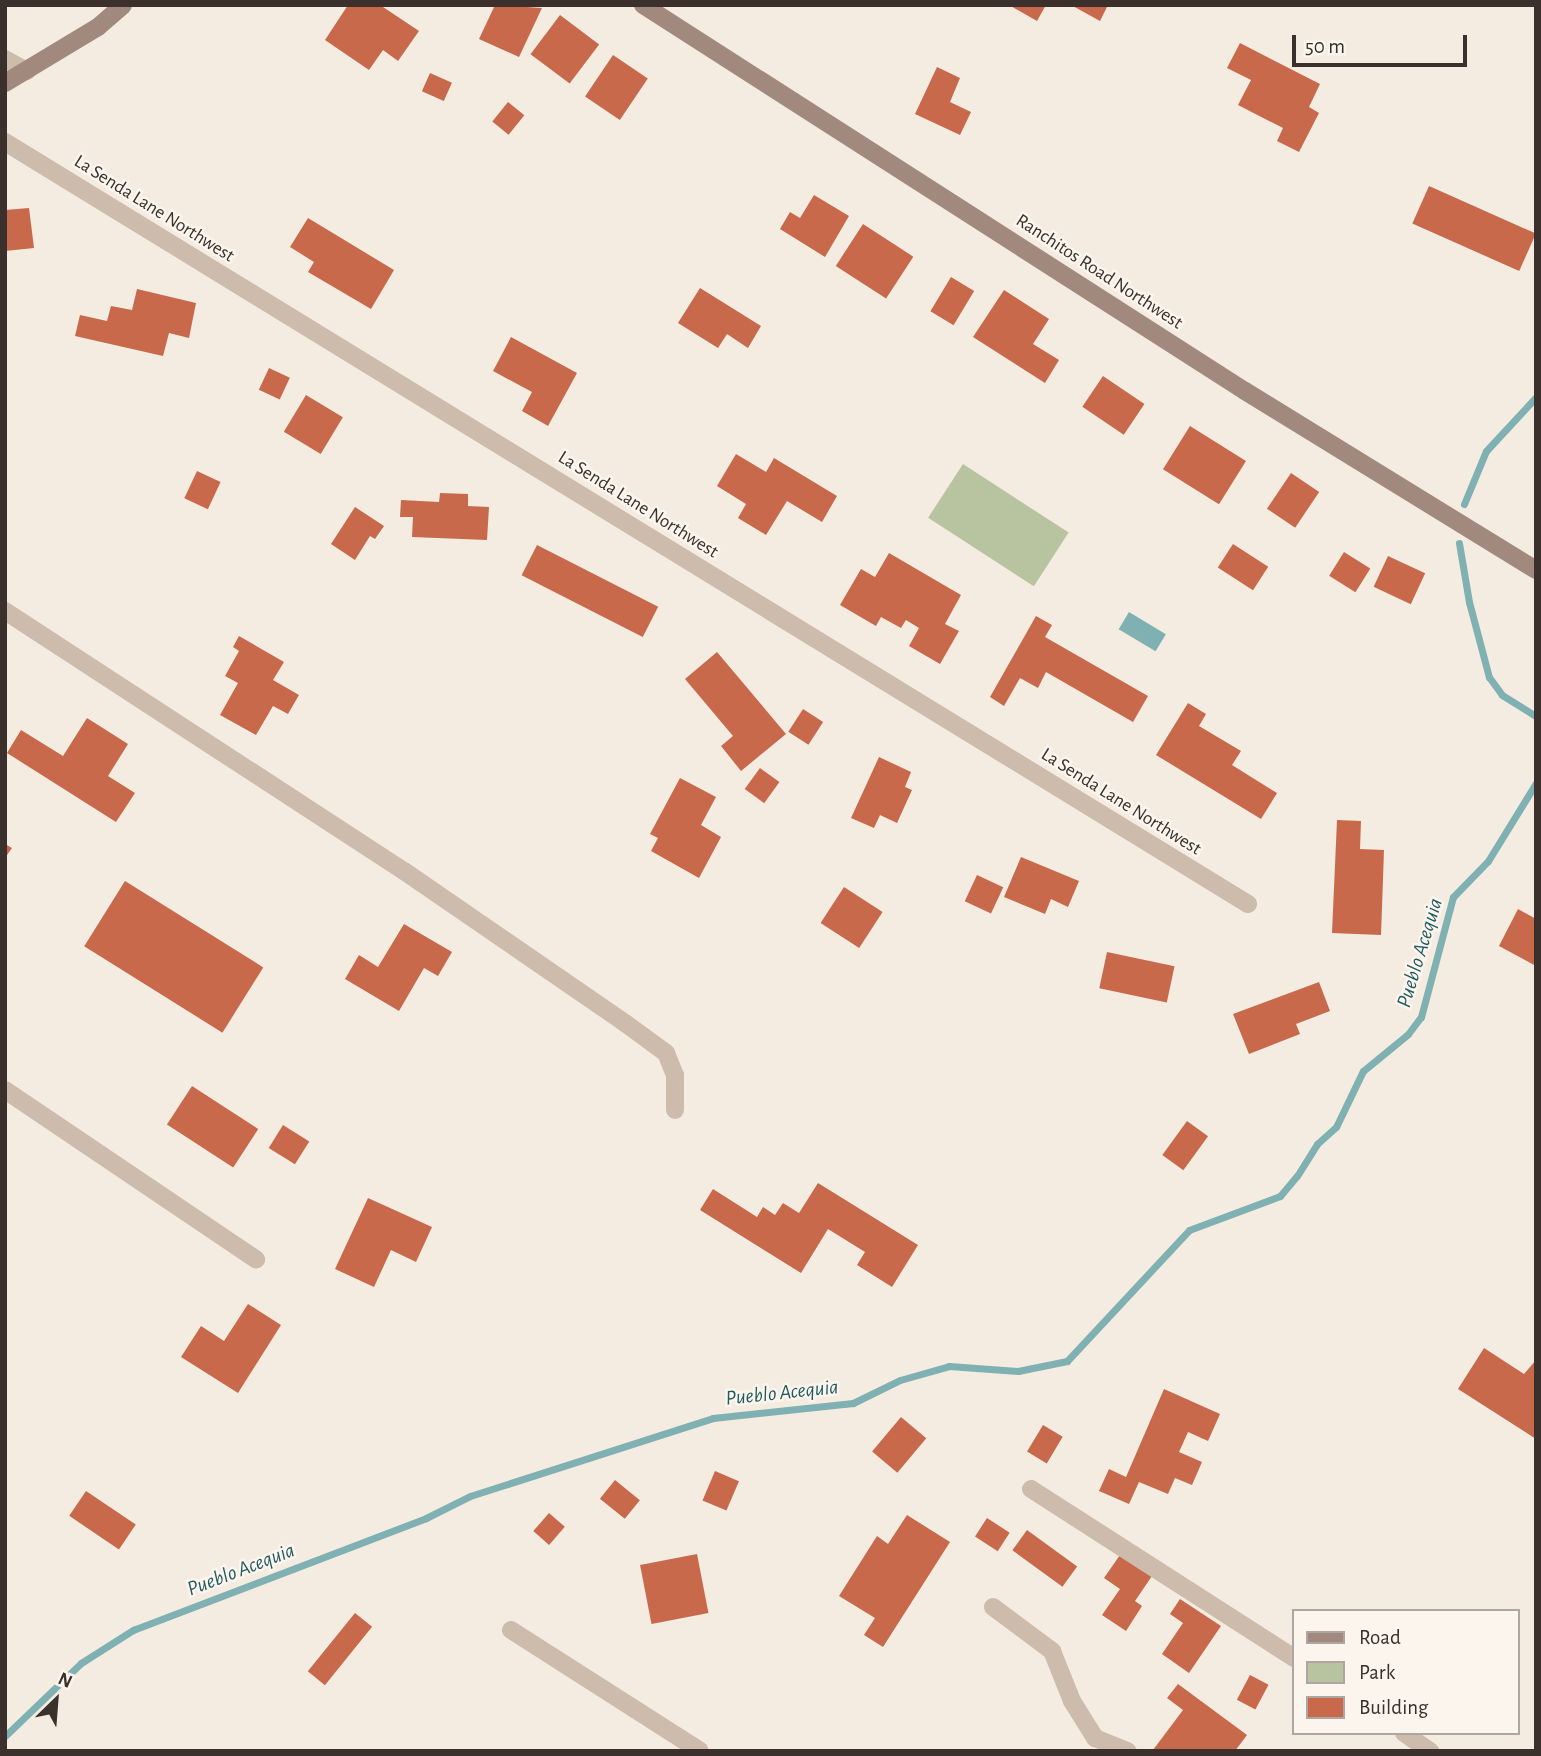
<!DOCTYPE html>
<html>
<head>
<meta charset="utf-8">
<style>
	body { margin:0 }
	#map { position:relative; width:1541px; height:1756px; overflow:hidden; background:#f4ebe1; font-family:"Alegreya Sans",sans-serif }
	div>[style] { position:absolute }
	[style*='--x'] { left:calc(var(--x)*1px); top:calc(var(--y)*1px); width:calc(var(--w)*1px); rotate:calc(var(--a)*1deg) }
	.green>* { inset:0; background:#b8c4a0; transform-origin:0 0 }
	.water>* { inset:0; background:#7fb0b2; transform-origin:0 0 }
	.stream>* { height:7px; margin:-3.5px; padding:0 3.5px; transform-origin:3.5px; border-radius:3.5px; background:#7fb0b2 }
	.building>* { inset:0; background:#c8694b; transform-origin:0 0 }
	.street>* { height:18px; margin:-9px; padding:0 9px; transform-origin:9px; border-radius:9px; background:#cdbbac }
	.secondary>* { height:18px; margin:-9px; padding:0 9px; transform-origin:9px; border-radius:9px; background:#a18a7d }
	span { translate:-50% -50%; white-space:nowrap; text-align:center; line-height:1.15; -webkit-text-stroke:5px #fbf5ee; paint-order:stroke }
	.street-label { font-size:19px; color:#3b302b }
	.water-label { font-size:21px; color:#1f5a5e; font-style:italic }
	.frame { position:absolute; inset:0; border:7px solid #3b302b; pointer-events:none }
	.legend { position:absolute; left:1292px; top:1609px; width:228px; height:126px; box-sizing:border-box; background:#fbf5ee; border:2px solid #aea6a0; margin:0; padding:9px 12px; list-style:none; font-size:21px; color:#3b302b }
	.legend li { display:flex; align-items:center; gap:14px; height:35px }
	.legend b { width:35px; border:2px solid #aea6a0 }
	.north { position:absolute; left:21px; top:1665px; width:70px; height:70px; -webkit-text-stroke:5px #fbf5ee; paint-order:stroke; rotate:25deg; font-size:19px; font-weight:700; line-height:28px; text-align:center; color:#3b302b }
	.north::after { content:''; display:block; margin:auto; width:24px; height:32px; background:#3b302b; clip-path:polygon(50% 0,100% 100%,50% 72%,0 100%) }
	.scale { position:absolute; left:1292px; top:35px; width:175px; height:32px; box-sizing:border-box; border:4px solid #3b302b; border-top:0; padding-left:9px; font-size:21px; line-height:24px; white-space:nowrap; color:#3b302b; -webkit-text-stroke:5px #fbf5ee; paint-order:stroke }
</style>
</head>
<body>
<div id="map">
	<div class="green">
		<div style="left:963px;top:464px;width:126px;height:64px;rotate:33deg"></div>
	</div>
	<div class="water">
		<div style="left:1129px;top:612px;width:43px;height:20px;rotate:31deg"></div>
	</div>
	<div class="stream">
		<div style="--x:1464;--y:504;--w:57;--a:-67.5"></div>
		<div style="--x:1486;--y:451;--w:74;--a:-47.2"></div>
		<div style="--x:1459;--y:543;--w:60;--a:80.4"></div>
		<div style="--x:1469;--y:602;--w:78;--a:75.1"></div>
		<div style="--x:1489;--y:677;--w:22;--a:54"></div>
		<div style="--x:1502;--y:695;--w:40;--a:32"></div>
		<div style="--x:5;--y:1736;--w:105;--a:-43.8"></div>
		<div style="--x:81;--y:1663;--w:62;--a:-32.4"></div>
		<div style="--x:133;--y:1630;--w:314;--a:-20.9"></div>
		<div style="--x:426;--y:1518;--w:49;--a:-26.6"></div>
		<div style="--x:470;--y:1496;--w:255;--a:-17.8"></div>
		<div style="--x:713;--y:1418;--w:141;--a:-6.1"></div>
		<div style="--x:853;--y:1403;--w:52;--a:-26.1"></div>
		<div style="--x:900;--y:1380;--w:51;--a:-15.9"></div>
		<div style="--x:949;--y:1366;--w:69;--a:4.1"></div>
		<div style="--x:1018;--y:1371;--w:50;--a:-11.5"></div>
		<div style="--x:1067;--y:1361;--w:179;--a:-47"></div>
		<div style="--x:1189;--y:1230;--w:97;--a:-20.5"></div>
		<div style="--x:1280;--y:1196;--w:26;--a:-50"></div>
		<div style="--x:1297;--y:1176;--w:38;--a:-58"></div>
		<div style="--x:1317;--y:1144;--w:25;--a:-42"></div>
		<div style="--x:1336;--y:1127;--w:62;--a:-64.3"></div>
		<div style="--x:1363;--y:1071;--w:58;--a:-39.4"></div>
		<div style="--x:1408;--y:1034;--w:21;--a:-53"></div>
		<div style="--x:1421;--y:1017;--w:124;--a:-75.1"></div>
		<div style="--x:1453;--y:897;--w:50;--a:-45.8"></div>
		<div style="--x:1488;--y:861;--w:92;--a:-58.4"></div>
	</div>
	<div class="building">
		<div style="clip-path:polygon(348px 5px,380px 5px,419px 31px,398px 61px,383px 50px,369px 70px,325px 40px)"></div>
		<div style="clip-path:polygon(495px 5px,542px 8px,519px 57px,479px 39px)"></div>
		<div style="clip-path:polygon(1009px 5px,1046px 5px,1037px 21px)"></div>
		<div style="clip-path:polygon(1071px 5px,1108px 5px,1100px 21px)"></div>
		<div style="left:560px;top:15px;width:49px;height:49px;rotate:37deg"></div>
		<div style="clip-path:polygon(1240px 43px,1320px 84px,1309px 107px,1319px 113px,1299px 152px,1277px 141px,1283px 128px,1238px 105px,1251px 80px,1227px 68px)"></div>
		<div style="left:613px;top:55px;width:42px;height:50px;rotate:34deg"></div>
		<div style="clip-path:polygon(937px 67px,960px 78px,950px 102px,971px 112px,960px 135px,915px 114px)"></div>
		<div style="left:430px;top:73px;width:24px;height:20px;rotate:24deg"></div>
		<div style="left:508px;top:102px;width:21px;height:25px;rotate:39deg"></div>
		<div style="left:1429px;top:186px;width:117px;height:41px;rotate:24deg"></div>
		<div style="clip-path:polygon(814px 195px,849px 216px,825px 257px,780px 229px,790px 212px,800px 218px)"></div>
		<div style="clip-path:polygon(29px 208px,34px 248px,5px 251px,5px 210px)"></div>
		<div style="clip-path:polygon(308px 218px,394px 270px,371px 309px,308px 272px,314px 262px,290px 247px)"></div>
		<div style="left:863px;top:224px;width:60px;height:50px;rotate:33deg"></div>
		<div style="left:951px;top:277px;width:27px;height:40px;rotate:31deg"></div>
		<div style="clip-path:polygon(700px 288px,761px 326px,748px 348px,727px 334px,718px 348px,678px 323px)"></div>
		<div style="clip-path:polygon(137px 289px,196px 303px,189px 338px,169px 333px,163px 356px,75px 336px,80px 315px,107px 321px,111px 306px,132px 310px)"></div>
		<div style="clip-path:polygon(1004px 290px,1049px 319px,1033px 344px,1059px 360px,1045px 383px,973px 337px)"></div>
		<div style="clip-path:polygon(511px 337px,577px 373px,548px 426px,522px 411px,532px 392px,493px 371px)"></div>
		<div style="left:269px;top:368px;width:23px;height:24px;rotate:25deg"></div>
		<div style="left:1103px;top:376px;width:50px;height:37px;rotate:34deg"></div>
		<div style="left:306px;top:395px;width:43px;height:43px;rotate:31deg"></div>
		<div style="left:1190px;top:426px;width:66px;height:51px;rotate:32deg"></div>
		<div style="clip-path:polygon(736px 454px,766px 472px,774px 458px,837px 496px,822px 522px,787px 501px,766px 535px,738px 518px,746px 504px,717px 486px)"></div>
		<div style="left:197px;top:471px;width:26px;height:30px;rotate:25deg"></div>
		<div style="left:1291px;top:473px;width:34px;height:43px;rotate:34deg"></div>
		<div style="clip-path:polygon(440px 493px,468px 494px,468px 506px,489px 507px,487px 540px,412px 537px,413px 517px,400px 517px,401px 500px,439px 502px)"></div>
		<div style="clip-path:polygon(355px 507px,384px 526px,375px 539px,370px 536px,355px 560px,331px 544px)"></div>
		<div style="left:1233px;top:544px;width:42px;height:28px;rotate:33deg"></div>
		<div style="left:537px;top:545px;width:136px;height:34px;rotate:27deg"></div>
		<div style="left:1344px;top:552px;width:31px;height:28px;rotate:32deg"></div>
		<div style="clip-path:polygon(889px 553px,961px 595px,945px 624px,959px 631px,940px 664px,909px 646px,919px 628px,906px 620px,901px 628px,881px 617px,876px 626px,840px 605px,861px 569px,875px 577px)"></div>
		<div style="left:1388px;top:556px;width:41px;height:34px;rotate:25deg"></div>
		<div style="clip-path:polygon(1036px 616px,1052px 625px,1045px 637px,1148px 696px,1133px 722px,1046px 672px,1038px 688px,1020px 678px,1004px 706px,990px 697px)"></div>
		<div style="clip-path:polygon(239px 636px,284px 662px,273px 680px,299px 695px,288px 714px,273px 706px,256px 735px,220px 715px,238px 683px,225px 676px,239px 651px,233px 647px)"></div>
		<div style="clip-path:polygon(717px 652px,786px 734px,741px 771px,721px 746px,733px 736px,685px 679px)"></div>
		<div style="clip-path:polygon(1188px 703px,1206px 714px,1199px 726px,1241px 751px,1232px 765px,1277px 793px,1261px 819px,1156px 755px)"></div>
		<div style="left:803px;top:709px;width:24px;height:27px;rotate:33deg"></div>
		<div style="clip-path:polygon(87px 718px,128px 744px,108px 776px,135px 793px,116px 822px,7px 753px,21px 730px,63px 756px)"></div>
		<div style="clip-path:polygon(879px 757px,911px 772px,905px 787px,912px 790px,897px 823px,880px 815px,874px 828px,851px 818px)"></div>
		<div style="left:760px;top:768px;width:24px;height:26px;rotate:36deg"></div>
		<div style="clip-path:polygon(680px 778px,716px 797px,701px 825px,721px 837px,699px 878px,651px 851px,658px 838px,650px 834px)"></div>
		<div style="clip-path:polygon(1337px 820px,1361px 821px,1360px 849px,1384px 850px,1381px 935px,1332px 933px)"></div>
		<div style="clip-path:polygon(5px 844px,12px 848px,5px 858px)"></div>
		<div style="clip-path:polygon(1021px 857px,1079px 881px,1068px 907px,1051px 899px,1045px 914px,1004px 897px)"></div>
		<div style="left:977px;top:875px;width:29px;height:29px;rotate:25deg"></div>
		<div style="left:125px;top:881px;width:163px;height:77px;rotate:32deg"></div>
		<div style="left:844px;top:887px;width:46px;height:43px;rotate:33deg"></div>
		<div style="clip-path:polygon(1518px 909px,1536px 919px,1536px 966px,1499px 946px)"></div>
		<div style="clip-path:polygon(404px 924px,452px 952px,438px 976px,424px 968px,399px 1011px,345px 979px,359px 955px,378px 967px)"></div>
		<div style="left:1107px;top:952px;width:69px;height:37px;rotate:12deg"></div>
		<div style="clip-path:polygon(1319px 982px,1330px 1011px,1296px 1024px,1300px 1034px,1249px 1054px,1233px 1014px)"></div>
		<div style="left:192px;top:1086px;width:79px;height:46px;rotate:33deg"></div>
		<div style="left:1187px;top:1121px;width:26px;height:42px;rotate:36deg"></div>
		<div style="left:283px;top:1125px;width:31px;height:27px;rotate:32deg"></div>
		<div style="clip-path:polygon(818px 1183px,918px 1245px,892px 1287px,857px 1265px,865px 1252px,828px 1229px,801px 1273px,700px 1210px,713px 1189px,757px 1217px,763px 1207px,775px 1215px,783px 1203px,799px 1213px)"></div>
		<div style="clip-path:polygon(368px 1198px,432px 1227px,416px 1262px,391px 1250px,374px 1287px,335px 1269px)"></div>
		<div style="clip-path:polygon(248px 1304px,281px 1325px,238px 1393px,181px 1357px,201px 1326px,224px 1341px)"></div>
		<div style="clip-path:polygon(1484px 1348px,1524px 1374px,1536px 1360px,1536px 1439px,1458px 1389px)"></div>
		<div style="clip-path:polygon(1164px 1389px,1220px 1414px,1208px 1441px,1188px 1432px,1179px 1452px,1202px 1462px,1192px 1485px,1175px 1478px,1168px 1494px,1139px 1482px,1129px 1504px,1099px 1491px,1109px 1469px,1126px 1477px)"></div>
		<div style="left:901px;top:1417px;width:33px;height:45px;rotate:40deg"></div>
		<div style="left:1043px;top:1425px;width:23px;height:31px;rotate:31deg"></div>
		<div style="left:715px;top:1471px;width:26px;height:32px;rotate:23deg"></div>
		<div style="left:615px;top:1480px;width:32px;height:24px;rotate:39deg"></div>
		<div style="left:86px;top:1491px;width:60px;height:30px;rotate:34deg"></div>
		<div style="left:549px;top:1513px;width:21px;height:24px;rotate:41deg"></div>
		<div style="clip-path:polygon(907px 1515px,950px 1542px,883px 1647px,864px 1635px,875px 1618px,839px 1596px,877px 1536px,888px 1544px)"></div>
		<div style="left:987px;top:1518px;width:27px;height:22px;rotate:33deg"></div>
		<div style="left:1027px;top:1530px;width:62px;height:25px;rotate:36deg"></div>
		<div style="left:697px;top:1554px;width:60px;height:58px;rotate:79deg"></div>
		<div style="clip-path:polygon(1120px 1555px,1152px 1576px,1135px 1601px,1142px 1606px,1126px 1631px,1102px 1615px,1120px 1589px,1104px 1578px)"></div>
		<div style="clip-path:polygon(1180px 1599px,1221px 1626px,1189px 1673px,1162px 1654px,1183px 1623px,1170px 1614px)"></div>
		<div style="left:355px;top:1613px;width:22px;height:75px;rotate:39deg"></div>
		<div style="left:1250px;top:1675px;width:21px;height:28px;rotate:28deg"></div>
		<div style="clip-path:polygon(1178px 1684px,1247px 1735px,1235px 1751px,1153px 1750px,1183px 1710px,1167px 1698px)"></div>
	</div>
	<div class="street">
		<div style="--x:5;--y:59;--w:25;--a:29"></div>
		<div style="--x:5;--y:142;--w:1458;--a:31.51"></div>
		<div style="--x:5;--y:611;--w:476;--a:33.1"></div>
		<div style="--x:404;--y:871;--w:268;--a:34.5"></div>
		<div style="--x:625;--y:1023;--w:51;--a:36.2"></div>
		<div style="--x:666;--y:1053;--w:24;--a:68"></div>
		<div style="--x:675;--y:1075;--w:35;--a:90"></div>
		<div style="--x:5;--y:1090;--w:303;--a:34"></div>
		<div style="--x:1031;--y:1489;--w:313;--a:32.7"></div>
		<div style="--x:993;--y:1607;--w:74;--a:36.7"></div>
		<div style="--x:1052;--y:1651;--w:54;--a:68.2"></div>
		<div style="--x:1072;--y:1701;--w:44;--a:58.1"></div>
		<div style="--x:1095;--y:1738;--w:35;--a:22"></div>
		<div style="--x:511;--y:1630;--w:224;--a:32.6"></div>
		<div style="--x:1404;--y:1733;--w:32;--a:35"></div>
	</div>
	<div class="secondary">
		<div style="--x:643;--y:5;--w:715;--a:32.67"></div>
		<div style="--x:1245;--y:391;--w:342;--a:31.6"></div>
		<div style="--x:5;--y:83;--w:109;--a:-31.1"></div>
		<div style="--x:98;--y:27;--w:33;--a:-41"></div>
	</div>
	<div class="street-label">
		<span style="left:154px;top:209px;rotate:32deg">La Senda Lane Northwest</span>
		<span style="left:1099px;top:272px;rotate:33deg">Ranchitos Road Northwest</span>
		<span style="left:638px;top:505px;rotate:32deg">La Senda Lane Northwest</span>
		<span style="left:1121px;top:802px;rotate:32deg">La Senda Lane Northwest</span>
	</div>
	<div class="water-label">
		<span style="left:1420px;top:953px;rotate:-73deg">Pueblo Acequia</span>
		<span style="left:782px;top:1393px;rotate:-6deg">Pueblo Acequia</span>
		<span style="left:241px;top:1570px;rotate:-21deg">Pueblo Acequia</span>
	</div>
	<div class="frame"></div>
	<ul class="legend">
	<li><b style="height:9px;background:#a18a7d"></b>Road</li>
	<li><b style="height:19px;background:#b8c4a0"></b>Park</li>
	<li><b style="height:19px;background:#c8694b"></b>Building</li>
	</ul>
	<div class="north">N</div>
	<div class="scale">50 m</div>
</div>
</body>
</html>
